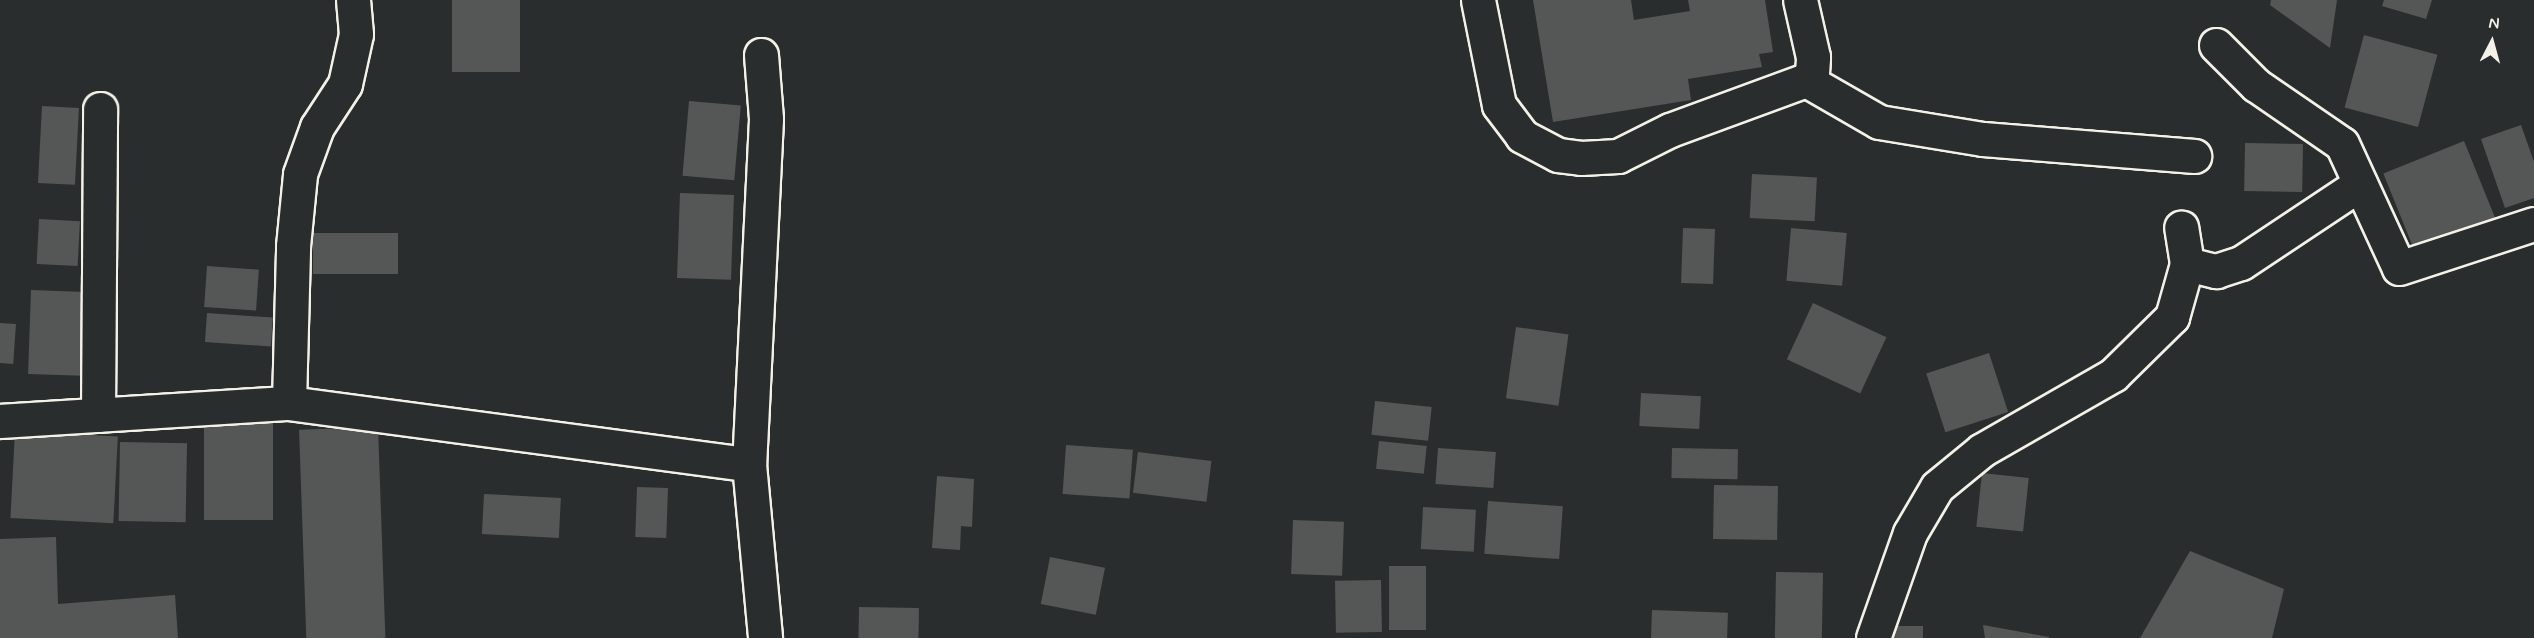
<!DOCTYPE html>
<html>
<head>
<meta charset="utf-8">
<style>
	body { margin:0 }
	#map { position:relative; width:2534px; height:638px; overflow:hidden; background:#2a2d2e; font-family:Mynerve,sans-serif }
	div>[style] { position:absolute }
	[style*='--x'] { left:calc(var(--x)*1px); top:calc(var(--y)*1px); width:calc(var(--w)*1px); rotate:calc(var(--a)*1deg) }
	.building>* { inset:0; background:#555756; transform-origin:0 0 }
	.roads { filter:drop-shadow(2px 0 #f4f1e8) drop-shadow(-2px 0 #f4f1e8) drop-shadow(0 2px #f4f1e8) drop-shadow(0 -2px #f4f1e8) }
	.minor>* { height:33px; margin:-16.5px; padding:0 16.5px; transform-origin:16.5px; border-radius:16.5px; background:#2a2d2e }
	span { translate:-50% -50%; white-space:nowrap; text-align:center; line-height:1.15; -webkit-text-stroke:6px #2a2d2e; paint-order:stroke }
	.north { position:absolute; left:2462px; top:12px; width:60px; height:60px; -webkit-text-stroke:4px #2a2d2e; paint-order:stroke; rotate:6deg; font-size:16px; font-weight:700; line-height:24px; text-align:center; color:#f4f1e8 }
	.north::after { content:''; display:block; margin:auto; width:21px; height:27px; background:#f4f1e8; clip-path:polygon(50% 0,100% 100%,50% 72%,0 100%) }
</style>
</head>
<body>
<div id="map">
	<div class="building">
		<div style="left:452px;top:0;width:68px;height:72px"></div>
		<div style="clip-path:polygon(1533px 0,1631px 0,1634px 20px,1690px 11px,1688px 0,1765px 0,1773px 52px,1759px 54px,1762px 67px,1688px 79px,1691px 100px,1553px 122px)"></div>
		<div style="clip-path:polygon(2271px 0,2337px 0,2330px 48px,2270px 5px)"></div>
		<div style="clip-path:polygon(2384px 0,2432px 0,2426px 19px,2382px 6px)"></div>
		<div style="left:2364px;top:35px;width:76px;height:75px;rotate:15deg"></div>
		<div style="left:689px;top:101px;width:52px;height:75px;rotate:5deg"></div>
		<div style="left:42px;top:106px;width:37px;height:77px;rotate:3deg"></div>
		<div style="clip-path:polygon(2521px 125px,2534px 162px,2534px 198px,2505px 208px,2481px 139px)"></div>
		<div style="left:2464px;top:141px;width:92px;height:87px;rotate:68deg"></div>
		<div style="left:2245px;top:143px;width:58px;height:48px;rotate:1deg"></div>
		<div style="left:1752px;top:174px;width:65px;height:44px;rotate:3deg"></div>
		<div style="left:680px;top:193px;width:54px;height:85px;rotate:2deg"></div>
		<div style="left:39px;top:219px;width:41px;height:45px;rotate:3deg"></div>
		<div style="left:1683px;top:228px;width:32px;height:55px;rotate:2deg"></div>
		<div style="left:1791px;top:228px;width:56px;height:53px;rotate:5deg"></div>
		<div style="left:313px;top:233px;width:85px;height:41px"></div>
		<div style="left:207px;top:266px;width:52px;height:41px;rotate:4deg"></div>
		<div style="left:31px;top:290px;width:54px;height:84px;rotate:2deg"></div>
		<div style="left:1813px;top:303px;width:81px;height:62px;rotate:25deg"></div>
		<div style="left:207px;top:313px;width:66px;height:29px;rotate:4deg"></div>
		<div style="left:0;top:323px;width:16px;height:40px;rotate:4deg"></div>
		<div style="left:1516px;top:327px;width:53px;height:72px;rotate:8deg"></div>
		<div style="left:1989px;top:353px;width:62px;height:66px;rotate:72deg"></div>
		<div style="left:1641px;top:393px;width:60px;height:33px;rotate:3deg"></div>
		<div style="left:1375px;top:401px;width:57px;height:34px;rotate:6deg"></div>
		<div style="left:204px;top:422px;width:69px;height:98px"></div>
		<div style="left:378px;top:427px;width:211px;height:79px;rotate:88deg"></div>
		<div style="left:15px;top:431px;width:103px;height:87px;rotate:3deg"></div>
		<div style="left:1379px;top:441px;width:48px;height:28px;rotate:6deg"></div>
		<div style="left:120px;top:442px;width:67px;height:79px;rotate:1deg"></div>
		<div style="left:1066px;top:445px;width:67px;height:49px;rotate:4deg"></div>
		<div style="left:1438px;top:448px;width:58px;height:36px;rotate:4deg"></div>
		<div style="left:1672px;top:448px;width:66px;height:30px;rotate:1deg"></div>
		<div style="left:1138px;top:452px;width:74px;height:41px;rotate:7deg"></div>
		<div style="left:1982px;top:473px;width:47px;height:54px;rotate:6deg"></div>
		<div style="clip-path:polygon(937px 476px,974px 479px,972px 527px,961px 526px,960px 550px,932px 548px)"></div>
		<div style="left:1714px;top:485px;width:64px;height:54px;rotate:1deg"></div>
		<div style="left:637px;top:487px;width:31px;height:50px;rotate:2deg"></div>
		<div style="left:484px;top:494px;width:77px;height:40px;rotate:3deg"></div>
		<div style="left:1488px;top:501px;width:75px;height:53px;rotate:4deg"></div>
		<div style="left:1423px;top:507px;width:53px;height:42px;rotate:3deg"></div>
		<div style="left:1293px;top:520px;width:51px;height:54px;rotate:2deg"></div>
		<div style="clip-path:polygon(56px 537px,58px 604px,175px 595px,178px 638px,0 638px,0 539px)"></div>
		<div style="clip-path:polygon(2190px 551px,2284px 589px,2272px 638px,2140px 638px)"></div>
		<div style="left:1050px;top:557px;width:56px;height:48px;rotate:11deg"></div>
		<div style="left:1389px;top:566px;width:37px;height:64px"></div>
		<div style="left:1776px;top:572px;width:47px;height:66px;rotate:1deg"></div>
		<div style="left:1381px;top:580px;width:52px;height:46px;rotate:89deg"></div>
		<div style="left:859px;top:607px;width:60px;height:31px;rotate:1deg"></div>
		<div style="left:1652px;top:610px;width:76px;height:28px;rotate:2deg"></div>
		<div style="clip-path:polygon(1983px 625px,2049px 637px,2049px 638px,1985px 638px)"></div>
		<div style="left:1923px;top:626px;width:12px;height:29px;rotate:90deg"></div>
	</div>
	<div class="roads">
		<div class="minor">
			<div style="--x:1478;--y:0;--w:107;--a:78.7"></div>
			<div style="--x:1499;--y:105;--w:39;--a:53"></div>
			<div style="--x:1522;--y:136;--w:41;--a:27.8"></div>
			<div style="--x:1558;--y:155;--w:23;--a:7"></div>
			<div style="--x:1581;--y:158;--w:37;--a:-3"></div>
			<div style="--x:1618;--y:156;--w:58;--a:-26.6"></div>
			<div style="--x:1670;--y:130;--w:145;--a:-20.2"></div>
			<div style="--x:1806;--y:80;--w:9;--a:-49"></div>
			<div style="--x:1812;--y:73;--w:16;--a:-86"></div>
			<div style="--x:1813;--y:57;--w:58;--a:-102.8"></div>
			<div style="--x:2216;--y:45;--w:57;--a:45"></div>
			<div style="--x:2256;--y:85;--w:104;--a:34.5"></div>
			<div style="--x:2342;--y:144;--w:136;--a:65.3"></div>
			<div style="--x:2399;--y:268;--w:142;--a:-18.1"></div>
			<div style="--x:761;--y:55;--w:64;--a:85.5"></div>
			<div style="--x:766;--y:119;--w:345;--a:92.8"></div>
			<div style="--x:749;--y:464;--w:175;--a:84.7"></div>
			<div style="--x:1806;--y:80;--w:84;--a:29.9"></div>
			<div style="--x:1879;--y:122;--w:105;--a:9.3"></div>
			<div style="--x:1983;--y:139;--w:212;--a:4.6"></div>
			<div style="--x:2187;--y:264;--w:30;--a:14"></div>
			<div style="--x:2216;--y:271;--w:26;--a:-18"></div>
			<div style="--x:2241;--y:263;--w:143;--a:-33.6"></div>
			<div style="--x:289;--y:403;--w:157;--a:-88.5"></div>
			<div style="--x:293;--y:246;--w:72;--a:-84.4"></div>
			<div style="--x:300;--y:174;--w:50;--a:-70.1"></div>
			<div style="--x:317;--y:127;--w:51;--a:-56.9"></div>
			<div style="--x:345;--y:84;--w:51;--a:-77.6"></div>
			<div style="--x:356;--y:34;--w:34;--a:-95"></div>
			<div style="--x:98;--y:415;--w:306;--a:-89.6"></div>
			<div style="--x:0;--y:421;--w:290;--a:-3.6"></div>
			<div style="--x:289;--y:403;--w:464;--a:7.6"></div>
			<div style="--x:1873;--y:638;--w:111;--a:-70.6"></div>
			<div style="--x:1910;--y:533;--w:53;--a:-59.6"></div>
			<div style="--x:1937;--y:487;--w:58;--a:-39.4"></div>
			<div style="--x:1982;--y:450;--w:151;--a:-29.8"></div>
			<div style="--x:2113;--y:375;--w:83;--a:-44.5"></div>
			<div style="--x:2172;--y:317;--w:55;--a:-74.2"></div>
			<div style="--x:2187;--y:264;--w:37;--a:-99"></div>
		</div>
	</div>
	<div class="north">N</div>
</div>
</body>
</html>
